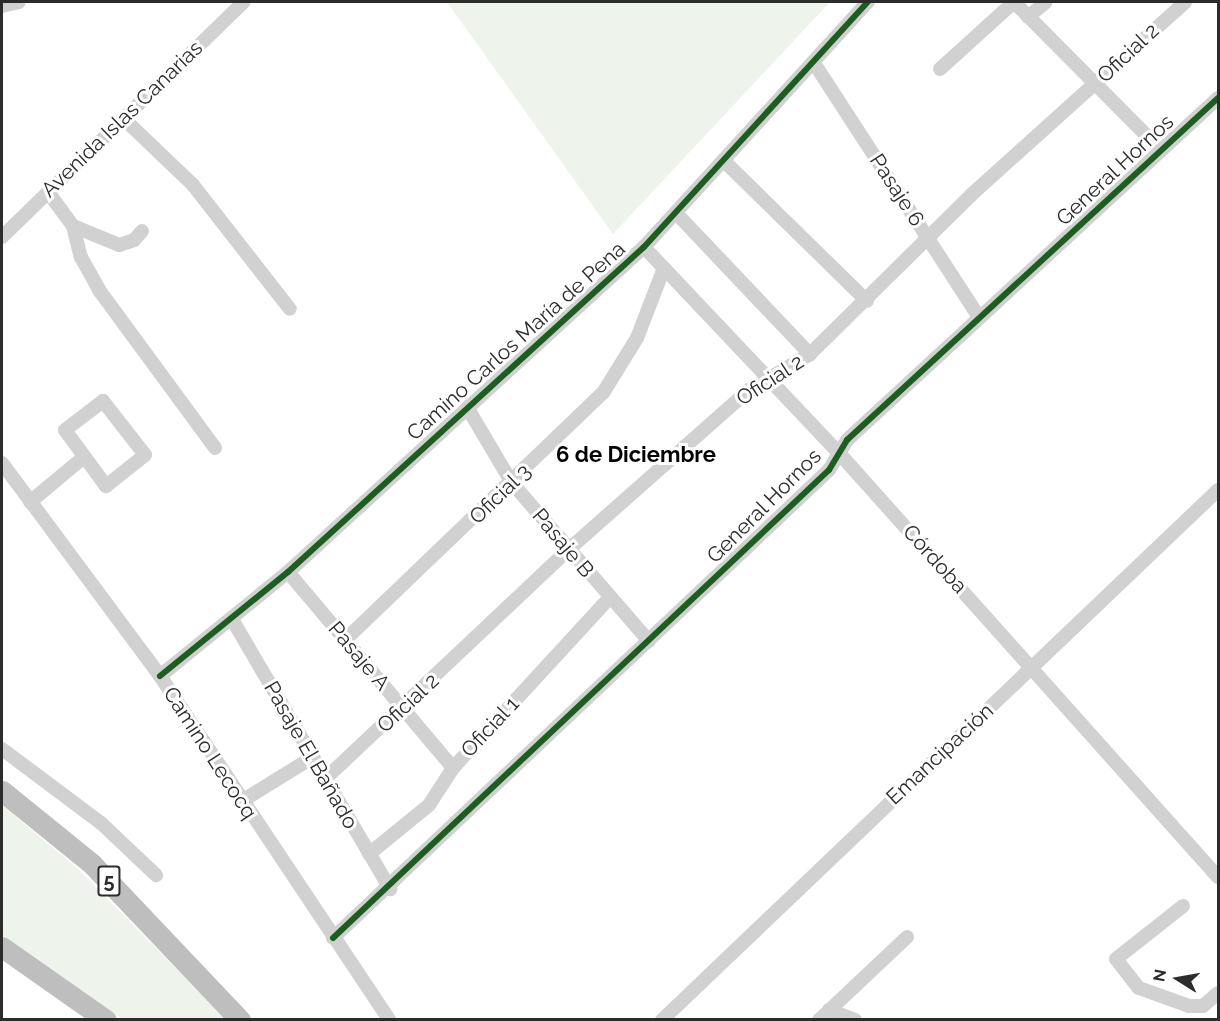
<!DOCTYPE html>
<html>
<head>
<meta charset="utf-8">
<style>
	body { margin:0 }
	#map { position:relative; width:1220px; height:1021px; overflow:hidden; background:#fff; font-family:Raleway,sans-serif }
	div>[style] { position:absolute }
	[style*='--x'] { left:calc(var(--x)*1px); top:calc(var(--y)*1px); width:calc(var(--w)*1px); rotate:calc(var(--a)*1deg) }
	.green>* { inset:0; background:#eef3eb }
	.minor>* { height:14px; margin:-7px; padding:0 7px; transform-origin:7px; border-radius:7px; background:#d1d1d1 }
	.highway>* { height:21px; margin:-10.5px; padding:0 10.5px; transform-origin:10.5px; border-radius:10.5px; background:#bebebe }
	.cycleway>* { height:6px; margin:-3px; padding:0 3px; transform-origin:3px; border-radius:3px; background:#1b5e20 }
	span { translate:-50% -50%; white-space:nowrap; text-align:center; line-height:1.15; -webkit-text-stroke:6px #fff; paint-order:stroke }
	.shield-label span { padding:2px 4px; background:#fff; border:2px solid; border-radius:4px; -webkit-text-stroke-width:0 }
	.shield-label { font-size:20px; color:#2c2c2c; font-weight:700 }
	.street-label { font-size:21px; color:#2c2c2c }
	.neighbourhood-label { font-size:22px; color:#000; font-weight:700 }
	.frame { position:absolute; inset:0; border:3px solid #2c2c2c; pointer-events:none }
	.north { position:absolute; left:1148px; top:949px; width:60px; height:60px; -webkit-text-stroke:4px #fff; paint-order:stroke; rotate:281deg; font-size:16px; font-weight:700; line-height:24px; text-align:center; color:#2c2c2c }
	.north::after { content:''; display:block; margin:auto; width:21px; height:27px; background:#2c2c2c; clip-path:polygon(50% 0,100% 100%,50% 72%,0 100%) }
</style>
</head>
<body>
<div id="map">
	<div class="green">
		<div style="clip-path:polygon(447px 2px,830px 2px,613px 234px)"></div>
		<div style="clip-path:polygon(2px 805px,78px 869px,226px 1019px,122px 1019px,2px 934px)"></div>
	</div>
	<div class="minor">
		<div style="--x:2;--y:6;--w:17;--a:-13"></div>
		<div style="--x:1028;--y:17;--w:23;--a:-40"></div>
		<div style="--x:814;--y:63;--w:303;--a:57"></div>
		<div style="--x:940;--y:69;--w:100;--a:-42.2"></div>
		<div style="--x:1014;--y:2;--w:209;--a:45.2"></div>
		<div style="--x:123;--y:118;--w:97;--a:43.7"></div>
		<div style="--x:193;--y:185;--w:157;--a:52"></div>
		<div style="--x:724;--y:161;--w:200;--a:44.4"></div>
		<div style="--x:48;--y:192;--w:42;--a:53.7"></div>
		<div style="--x:73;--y:226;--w:32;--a:76"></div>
		<div style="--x:81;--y:257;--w:38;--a:61"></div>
		<div style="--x:99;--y:290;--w:196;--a:53.7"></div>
		<div style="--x:676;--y:213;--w:195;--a:46.5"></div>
		<div style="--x:73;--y:226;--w:50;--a:22.4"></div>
		<div style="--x:119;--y:245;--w:16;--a:-18"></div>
		<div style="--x:134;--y:240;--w:12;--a:-48"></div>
		<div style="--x:2;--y:237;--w:337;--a:-44.2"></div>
		<div style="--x:644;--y:247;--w:284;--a:46.6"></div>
		<div style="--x:839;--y:453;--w:569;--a:48.21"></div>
		<div style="--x:103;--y:401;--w:68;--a:52.1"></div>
		<div style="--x:145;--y:455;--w:50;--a:141.5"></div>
		<div style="--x:106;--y:486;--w:69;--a:-126.2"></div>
		<div style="--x:65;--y:430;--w:48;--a:-37.3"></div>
		<div style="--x:467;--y:407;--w:88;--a:59.4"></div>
		<div style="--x:512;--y:483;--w:209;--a:49.1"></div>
		<div style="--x:2;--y:463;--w:265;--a:53.4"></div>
		<div style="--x:160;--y:676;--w:413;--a:56.3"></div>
		<div style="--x:30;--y:502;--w:70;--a:-39.8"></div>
		<div style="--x:288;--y:572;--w:256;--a:49.9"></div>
		<div style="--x:233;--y:621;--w:311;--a:59.6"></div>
		<div style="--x:345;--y:640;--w:357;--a:-43.8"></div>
		<div style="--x:603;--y:393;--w:65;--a:-58.3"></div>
		<div style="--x:637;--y:338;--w:75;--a:-68.9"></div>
		<div style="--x:160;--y:676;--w:165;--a:-39.1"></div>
		<div style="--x:288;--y:572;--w:482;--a:-42.4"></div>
		<div style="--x:644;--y:247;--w:332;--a:-47.6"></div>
		<div style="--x:2;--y:749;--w:124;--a:36.8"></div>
		<div style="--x:101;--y:823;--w:76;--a:43.4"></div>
		<div style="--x:325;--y:779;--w:334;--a:-43.3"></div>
		<div style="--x:568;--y:550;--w:242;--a:-41.5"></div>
		<div style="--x:749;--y:390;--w:71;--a:-30.5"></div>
		<div style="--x:810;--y:354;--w:226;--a:-44.6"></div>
		<div style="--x:971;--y:195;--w:288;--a:-42"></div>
		<div style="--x:242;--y:801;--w:84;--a:-31.8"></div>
		<div style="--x:369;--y:854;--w:77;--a:-39.2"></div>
		<div style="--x:429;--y:805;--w:44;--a:-57"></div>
		<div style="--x:453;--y:768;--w:232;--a:-47.4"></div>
		<div style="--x:1183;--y:906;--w:85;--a:141.7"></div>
		<div style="--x:1116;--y:959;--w:37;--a:52"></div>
		<div style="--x:1139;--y:988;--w:53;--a:19.8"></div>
		<div style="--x:1189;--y:1006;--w:14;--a:0"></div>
		<div style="--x:1203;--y:1006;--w:20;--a:-41"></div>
		<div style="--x:333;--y:938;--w:682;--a:-43.34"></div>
		<div style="--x:829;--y:470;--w:35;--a:-59"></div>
		<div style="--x:847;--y:440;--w:505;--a:-42.67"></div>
		<div style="--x:829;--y:1010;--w:28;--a:21"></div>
		<div style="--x:662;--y:1020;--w:768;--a:-43.63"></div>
		<div style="--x:819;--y:1020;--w:121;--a:-43.3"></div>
	</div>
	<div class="highway">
		<div style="--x:2;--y:791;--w:116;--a:39"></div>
		<div style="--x:92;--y:864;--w:215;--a:46.5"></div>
		<div style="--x:2;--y:947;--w:127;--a:35.1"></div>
	</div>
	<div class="cycleway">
		<div style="--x:160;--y:676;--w:165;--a:-39.1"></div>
		<div style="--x:288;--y:572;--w:482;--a:-42.4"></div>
		<div style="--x:644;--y:247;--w:332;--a:-47.6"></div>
		<div style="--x:333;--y:938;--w:682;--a:-43.34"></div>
		<div style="--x:829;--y:470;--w:35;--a:-59"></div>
		<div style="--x:847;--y:440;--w:505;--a:-42.67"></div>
	</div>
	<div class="shield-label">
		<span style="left:109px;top:881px">5</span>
	</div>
	<div class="street-label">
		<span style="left:1128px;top:53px;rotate:-43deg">Oficial 2</span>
		<span style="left:122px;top:119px;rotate:-44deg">Avenida Islas Canarias</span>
		<span style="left:1115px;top:170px;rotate:-43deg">General Hornos</span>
		<span style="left:897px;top:190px;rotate:57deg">Pasaje 6</span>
		<span style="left:516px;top:341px;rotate:-42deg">Camino Carlos María de Pena</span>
		<span style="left:770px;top:380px;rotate:-33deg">Oficial 2</span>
		<span style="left:500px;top:494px;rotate:-44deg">Oficial 3</span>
		<span style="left:764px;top:506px;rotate:-45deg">General Hornos</span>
		<span style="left:563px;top:543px;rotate:50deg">Pasaje B</span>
		<span style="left:935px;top:559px;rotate:48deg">Córdoba</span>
		<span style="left:359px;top:656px;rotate:50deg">Pasaje A</span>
		<span style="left:408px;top:703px;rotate:-43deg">Oficial 2</span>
		<span style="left:490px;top:727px;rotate:-47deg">Oficial 1</span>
		<span style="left:210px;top:753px;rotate:57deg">Camino Lecocq</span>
		<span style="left:940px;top:754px;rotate:-43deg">Emancipación</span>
		<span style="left:311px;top:755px;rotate:60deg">Pasaje El Bañado</span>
	</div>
	<div class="neighbourhood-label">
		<span style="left:636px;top:455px">6 de Diciembre</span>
	</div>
	<div class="frame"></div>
	<div class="north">N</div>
</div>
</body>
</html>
